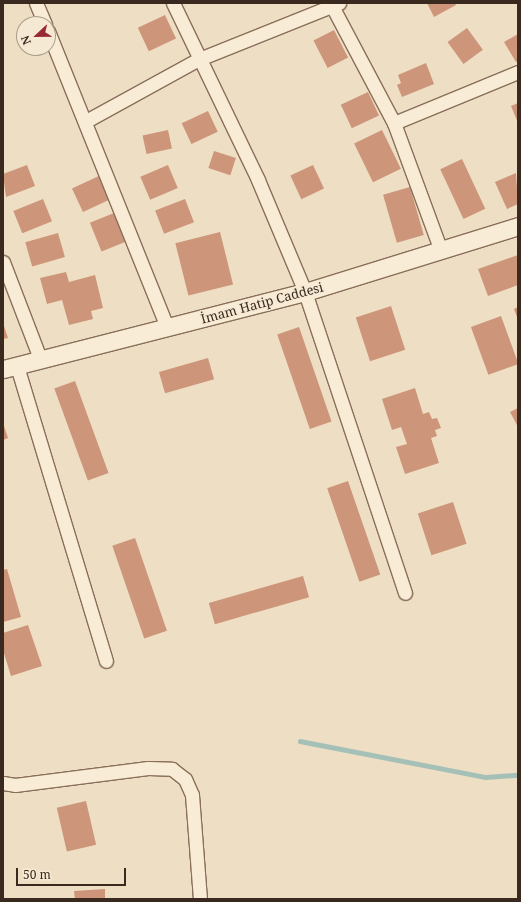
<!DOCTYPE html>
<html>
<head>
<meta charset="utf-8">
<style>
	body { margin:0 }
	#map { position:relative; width:521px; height:902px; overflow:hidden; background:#eedec3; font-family:"Noto Serif",serif }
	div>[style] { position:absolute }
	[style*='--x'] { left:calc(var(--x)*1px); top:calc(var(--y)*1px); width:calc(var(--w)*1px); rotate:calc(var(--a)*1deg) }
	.stream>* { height:4.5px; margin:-2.25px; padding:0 2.25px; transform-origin:2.25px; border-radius:2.25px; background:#a5c1b7 }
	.building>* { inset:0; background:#cd9579; transform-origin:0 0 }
	.roads { filter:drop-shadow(1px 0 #896f5a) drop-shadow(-1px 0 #896f5a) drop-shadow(0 1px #896f5a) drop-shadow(0 -1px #896f5a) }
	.minor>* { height:13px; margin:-6.5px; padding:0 6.5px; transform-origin:6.5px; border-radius:6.5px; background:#f9ecd6 }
	.tertiary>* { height:17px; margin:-8.5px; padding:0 8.5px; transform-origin:8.5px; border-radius:8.5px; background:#f9ecd6 }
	span { translate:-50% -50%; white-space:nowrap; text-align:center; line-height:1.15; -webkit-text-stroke:3px #f6e9d3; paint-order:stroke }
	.street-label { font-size:13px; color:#39291e }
	.frame { position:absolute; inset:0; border:4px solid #39291e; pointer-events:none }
	.north { position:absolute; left:16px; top:16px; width:40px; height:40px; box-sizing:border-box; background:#f6e9d3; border:1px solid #aa9c8b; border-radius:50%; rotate:248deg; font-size:11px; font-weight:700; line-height:16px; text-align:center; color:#39291e }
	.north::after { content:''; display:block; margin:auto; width:14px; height:18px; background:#982933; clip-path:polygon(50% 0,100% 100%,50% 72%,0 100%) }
	.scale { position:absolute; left:16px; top:868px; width:110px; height:18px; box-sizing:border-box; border:2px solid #39291e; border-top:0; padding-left:5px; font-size:12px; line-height:14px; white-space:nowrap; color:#39291e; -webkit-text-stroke:3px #f6e9d3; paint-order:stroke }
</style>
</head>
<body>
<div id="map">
	<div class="stream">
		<div style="--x:300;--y:741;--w:189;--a:11"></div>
		<div style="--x:486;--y:777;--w:32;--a:-4"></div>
	</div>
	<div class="building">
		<div style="clip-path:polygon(427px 3px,455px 3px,456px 5px,434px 17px)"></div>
		<div style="left:165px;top:15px;width:26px;height:30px;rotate:65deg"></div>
		<div style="left:467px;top:28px;width:27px;height:24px;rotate:54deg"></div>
		<div style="left:334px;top:30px;width:31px;height:23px;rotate:63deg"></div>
		<div style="clip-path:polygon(518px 34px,518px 61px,516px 62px,504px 42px)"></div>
		<div style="clip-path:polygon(426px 63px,434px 84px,402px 97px,397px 85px,401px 83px,398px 75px)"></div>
		<div style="left:368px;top:92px;width:26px;height:30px;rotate:65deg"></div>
		<div style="clip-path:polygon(518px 103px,518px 123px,511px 106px)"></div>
		<div style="left:208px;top:111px;width:23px;height:29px;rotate:65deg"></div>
		<div style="left:168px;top:130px;width:19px;height:26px;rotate:78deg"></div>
		<div style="left:382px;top:130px;width:43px;height:31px;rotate:64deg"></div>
		<div style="left:214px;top:151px;width:23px;height:18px;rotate:18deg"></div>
		<div style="left:462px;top:159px;width:55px;height:24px;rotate:65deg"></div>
		<div style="clip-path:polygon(27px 165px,35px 186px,6px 197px,3px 174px)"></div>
		<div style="left:168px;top:165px;width:25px;height:30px;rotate:67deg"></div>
		<div style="left:313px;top:165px;width:26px;height:25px;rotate:65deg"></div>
		<div style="clip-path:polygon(516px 173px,518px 204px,507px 209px,495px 182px)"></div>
		<div style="left:101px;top:175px;width:26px;height:32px;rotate:65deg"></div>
		<div style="left:410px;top:187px;width:50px;height:28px;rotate:74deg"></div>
		<div style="left:43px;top:199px;width:24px;height:32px;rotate:68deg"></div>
		<div style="left:185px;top:199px;width:25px;height:32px;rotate:69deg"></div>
		<div style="left:114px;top:213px;width:31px;height:26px;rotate:68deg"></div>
		<div style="left:220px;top:232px;width:54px;height:46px;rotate:76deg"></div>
		<div style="left:58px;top:233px;width:25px;height:34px;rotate:74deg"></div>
		<div style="clip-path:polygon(518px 255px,518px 285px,488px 296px,478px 269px)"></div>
		<div style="clip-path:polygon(66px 272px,69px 282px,95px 275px,103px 308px,91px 311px,93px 319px,69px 325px,62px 300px,47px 304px,40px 278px)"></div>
		<div style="left:391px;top:306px;width:46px;height:37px;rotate:72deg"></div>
		<div style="clip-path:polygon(518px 307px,518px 320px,514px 309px)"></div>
		<div style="left:501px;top:316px;width:51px;height:32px;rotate:70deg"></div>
		<div style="clip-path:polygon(3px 323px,8px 338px,3px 339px)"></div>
		<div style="left:299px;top:327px;width:100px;height:23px;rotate:71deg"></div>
		<div style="left:208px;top:358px;width:22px;height:51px;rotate:74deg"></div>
		<div style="left:75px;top:381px;width:98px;height:22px;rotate:70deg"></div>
		<div style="clip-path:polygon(415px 388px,423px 414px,429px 412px,432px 419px,437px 418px,441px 428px,435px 430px,437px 436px,431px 438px,439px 463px,405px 474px,396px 447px,407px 444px,401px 427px,392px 430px,382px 399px)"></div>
		<div style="clip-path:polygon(518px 408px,518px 427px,510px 412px)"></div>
		<div style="clip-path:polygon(3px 423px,8px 438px,3px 440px)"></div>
		<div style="left:348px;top:481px;width:99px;height:22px;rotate:71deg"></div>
		<div style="left:453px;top:502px;width:44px;height:37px;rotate:72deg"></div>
		<div style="left:135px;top:538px;width:98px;height:24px;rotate:71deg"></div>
		<div style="clip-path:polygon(7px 569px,21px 617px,3px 622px,3px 570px)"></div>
		<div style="left:303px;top:576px;width:22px;height:98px;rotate:74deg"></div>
		<div style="clip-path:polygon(28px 625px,42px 666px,11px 676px,3px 650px,3px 633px)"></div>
		<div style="left:86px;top:801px;width:45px;height:30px;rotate:77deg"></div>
		<div style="clip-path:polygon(105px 889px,105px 899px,75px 899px,74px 891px)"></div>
	</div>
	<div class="roads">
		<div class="minor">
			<div style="--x:36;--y:3;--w:23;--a:67"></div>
			<div style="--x:173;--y:3;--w:196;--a:64.3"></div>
			<div style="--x:258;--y:180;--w:121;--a:67.2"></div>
			<div style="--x:305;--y:292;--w:317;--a:71.6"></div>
			<div style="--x:332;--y:6;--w:132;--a:62.1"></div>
			<div style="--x:394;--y:123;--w:136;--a:69.8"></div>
			<div style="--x:48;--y:31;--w:319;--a:68.1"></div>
			<div style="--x:86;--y:121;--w:129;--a:-28.8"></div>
			<div style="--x:199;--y:59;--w:151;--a:-21.8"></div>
			<div style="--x:394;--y:123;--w:134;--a:-22.4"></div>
			<div style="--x:3;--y:262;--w:106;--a:69"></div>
			<div style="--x:17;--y:366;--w:308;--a:73.2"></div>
			<div style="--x:3;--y:783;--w:12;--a:9"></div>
			<div style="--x:15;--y:785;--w:134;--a:-7.3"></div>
			<div style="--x:148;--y:768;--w:24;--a:2"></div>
			<div style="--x:172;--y:769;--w:16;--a:38"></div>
			<div style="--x:185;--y:779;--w:17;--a:66"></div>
			<div style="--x:192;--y:795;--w:104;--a:85.6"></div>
		</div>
		<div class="tertiary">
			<div style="--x:3;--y:369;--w:312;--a:-14.3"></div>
			<div style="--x:305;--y:292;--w:223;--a:-17.2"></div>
		</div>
	</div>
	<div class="street-label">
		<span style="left:262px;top:303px;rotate:-15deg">İmam Hatip Caddesi</span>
	</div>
	<div class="frame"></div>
	<div class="north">N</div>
	<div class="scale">50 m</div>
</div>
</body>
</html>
